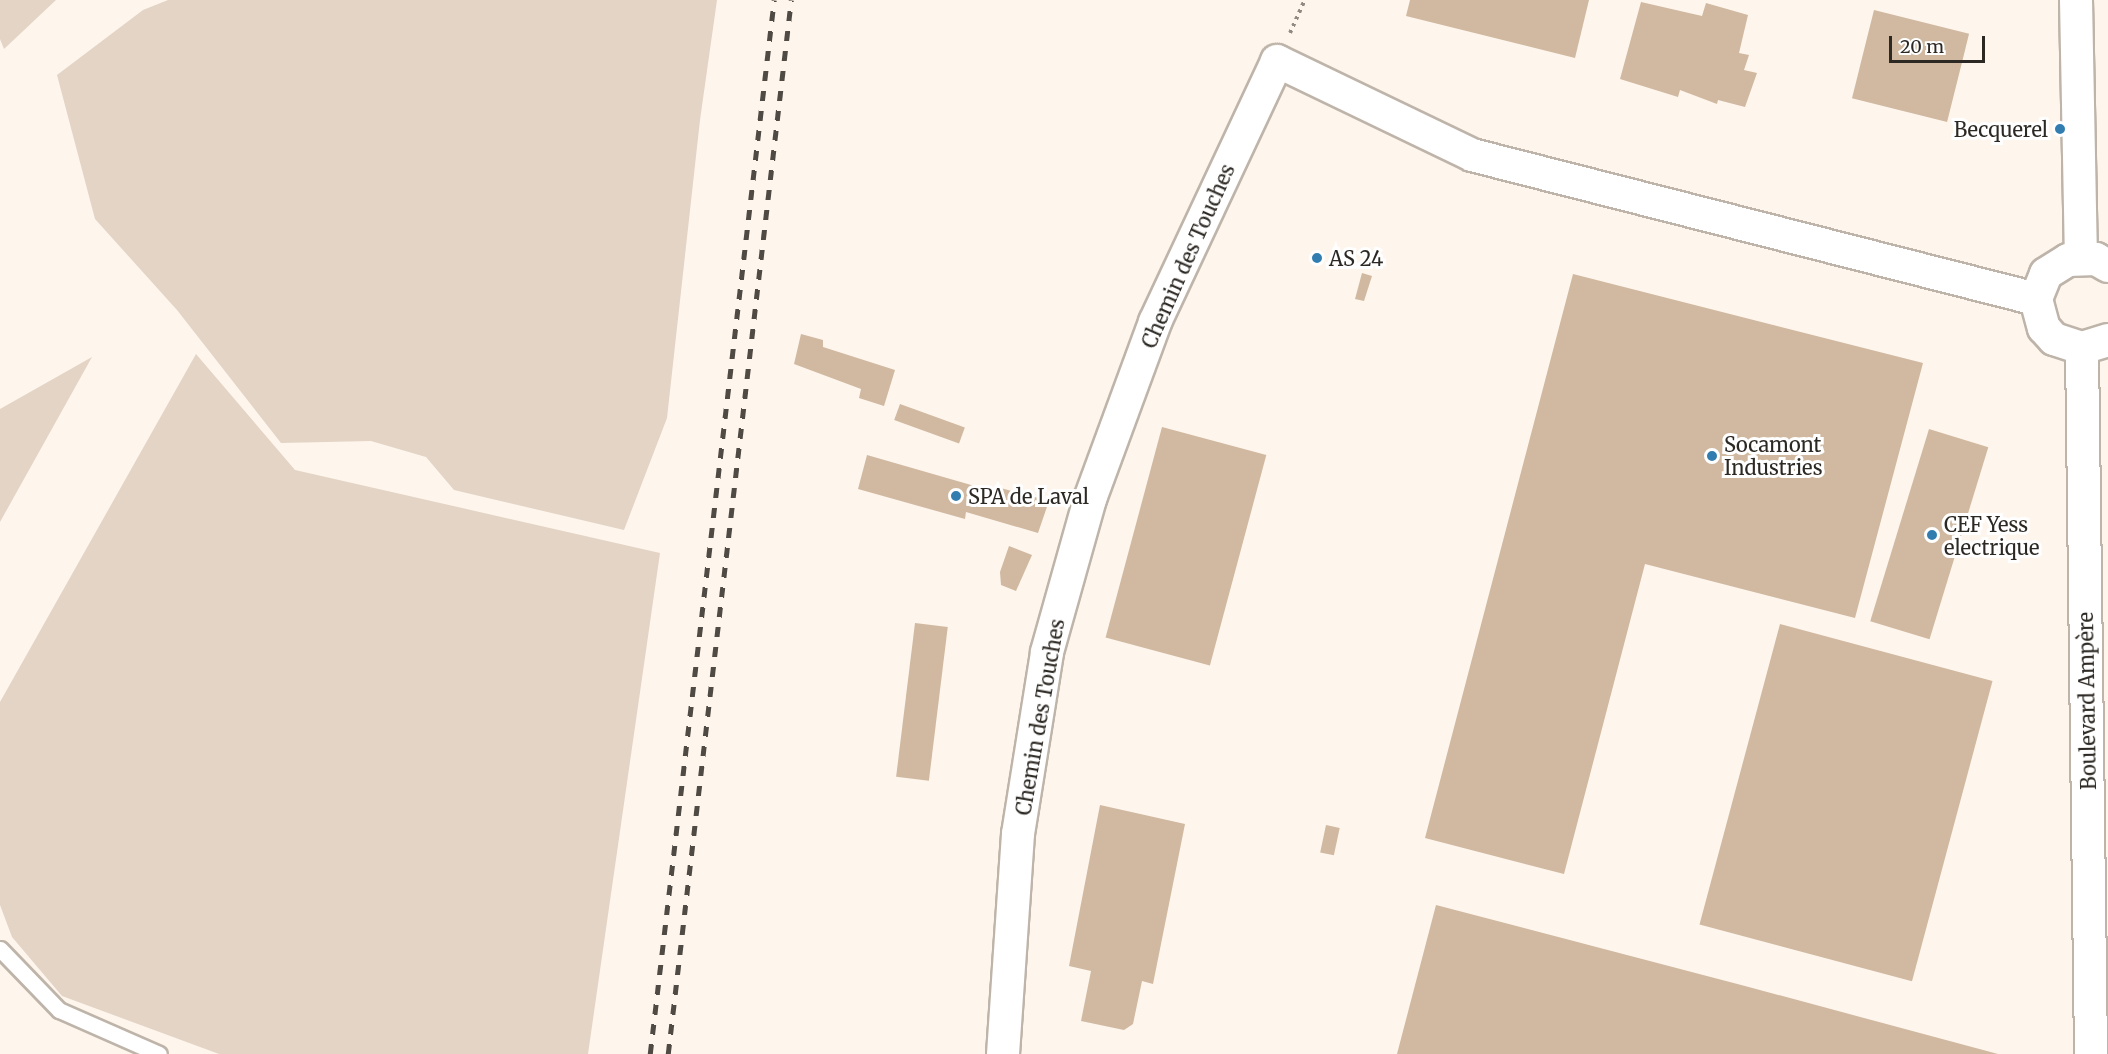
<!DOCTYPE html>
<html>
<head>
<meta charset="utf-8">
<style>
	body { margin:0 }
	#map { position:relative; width:2108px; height:1054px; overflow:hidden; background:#fef5ec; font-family:Merriweather,serif }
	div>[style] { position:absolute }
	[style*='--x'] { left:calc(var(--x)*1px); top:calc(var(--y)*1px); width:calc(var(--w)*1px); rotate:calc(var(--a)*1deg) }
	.green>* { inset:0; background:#e3d4c5 }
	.building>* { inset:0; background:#d0b9a0; transform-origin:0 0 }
	.path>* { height:4px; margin-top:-2px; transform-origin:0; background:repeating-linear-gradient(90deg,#908a83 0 3px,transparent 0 7.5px) }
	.roads { filter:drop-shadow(2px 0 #beb4a9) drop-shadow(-2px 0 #beb4a9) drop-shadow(0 2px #beb4a9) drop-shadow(0 -2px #beb4a9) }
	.lane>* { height:15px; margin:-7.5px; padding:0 7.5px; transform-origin:7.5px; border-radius:7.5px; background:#fff }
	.street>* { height:32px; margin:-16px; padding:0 16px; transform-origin:16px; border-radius:16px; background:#fff }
	.rail>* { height:4.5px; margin-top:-2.25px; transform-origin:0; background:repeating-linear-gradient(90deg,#4f4a44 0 10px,transparent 0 20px) }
	.dots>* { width:16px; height:16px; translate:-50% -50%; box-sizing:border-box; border:3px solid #fff; border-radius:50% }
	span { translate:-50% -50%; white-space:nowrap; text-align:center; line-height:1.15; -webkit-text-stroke:6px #fff; paint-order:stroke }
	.poi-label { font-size:20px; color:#2c2823 }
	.right { translate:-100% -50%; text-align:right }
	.left { translate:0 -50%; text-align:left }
	.street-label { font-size:20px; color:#2c2823 }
	.scale { position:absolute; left:1889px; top:36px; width:96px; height:27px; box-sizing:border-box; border:3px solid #2c2823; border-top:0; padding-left:8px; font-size:18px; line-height:21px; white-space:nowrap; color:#2c2823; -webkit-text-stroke:4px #fff; paint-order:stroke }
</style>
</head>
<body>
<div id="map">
	<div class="green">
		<div style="clip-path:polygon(0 0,56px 0,4px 49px,0 39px)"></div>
		<div style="clip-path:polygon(168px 0,717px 0,700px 120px,667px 418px,624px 530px,454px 490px,426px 457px,371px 441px,281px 443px,177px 310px,95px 219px,57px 75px,143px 10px)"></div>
		<div style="clip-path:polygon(196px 354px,295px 470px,660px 553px,588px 1054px,219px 1054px,62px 996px,12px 937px,0 905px,0 702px)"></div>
		<div style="clip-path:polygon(92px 357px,0 522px,0 409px)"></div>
	</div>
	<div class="building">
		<div style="clip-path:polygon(1410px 0,1589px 0,1575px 58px,1406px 16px)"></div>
		<div style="clip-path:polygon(1641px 2px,1702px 16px,1706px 3px,1748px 15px,1739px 53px,1749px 55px,1744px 70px,1757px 73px,1745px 107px,1718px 100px,1717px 104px,1680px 90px,1678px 97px,1620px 79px)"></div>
		<div style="left:1874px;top:10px;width:98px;height:91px;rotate:14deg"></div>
		<div style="clip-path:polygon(1362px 273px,1372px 276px,1364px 301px,1355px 299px)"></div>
		<div style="clip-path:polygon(1573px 274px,1923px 363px,1855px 618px,1645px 564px,1564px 874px,1425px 838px)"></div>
		<div style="clip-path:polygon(801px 334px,823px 340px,823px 347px,895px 370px,884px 406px,859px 398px,861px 389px,794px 364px)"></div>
		<div style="left:900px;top:404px;width:69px;height:17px;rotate:20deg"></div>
		<div style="left:1162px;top:427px;width:108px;height:218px;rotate:15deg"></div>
		<div style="left:1929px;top:429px;width:62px;height:201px;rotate:17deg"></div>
		<div style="clip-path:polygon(867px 455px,992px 491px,997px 487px,1049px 501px,1038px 533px,966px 512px,965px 519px,858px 489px)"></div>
		<div style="clip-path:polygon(1009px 546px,1032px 555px,1016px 591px,1001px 585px,1000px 572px)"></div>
		<div style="left:915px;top:623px;width:33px;height:155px;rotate:7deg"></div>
		<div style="left:1780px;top:624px;width:220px;height:311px;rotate:15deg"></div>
		<div style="clip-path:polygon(1100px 805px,1185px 824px,1153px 984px,1142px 981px,1133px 1024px,1124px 1030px,1081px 1021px,1091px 971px,1069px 966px)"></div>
		<div style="left:1326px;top:825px;width:14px;height:28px;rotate:12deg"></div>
		<div style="clip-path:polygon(1436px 905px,1745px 986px,1998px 1054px,1397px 1054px)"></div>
	</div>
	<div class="path">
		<div style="--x:1290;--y:33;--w:36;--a:-66"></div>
	</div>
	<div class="roads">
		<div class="lane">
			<div style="--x:0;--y:949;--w:85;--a:46"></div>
			<div style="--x:59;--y:1010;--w:109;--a:23.7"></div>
		</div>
		<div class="street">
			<div style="--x:2076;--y:0;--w:257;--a:88.9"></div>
			<div style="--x:2108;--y:266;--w:14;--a:-150"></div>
			<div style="--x:2096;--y:259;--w:28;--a:178"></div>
			<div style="--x:2068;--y:260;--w:26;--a:148"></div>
			<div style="--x:2046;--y:274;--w:27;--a:112"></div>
			<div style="--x:2036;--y:299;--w:30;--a:75"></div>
			<div style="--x:2044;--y:328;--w:15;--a:48"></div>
			<div style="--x:2054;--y:339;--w:29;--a:18"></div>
			<div style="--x:2082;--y:348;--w:27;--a:-17"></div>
			<div style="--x:2082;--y:348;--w:706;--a:89.27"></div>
			<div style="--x:1003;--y:1054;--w:221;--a:-86.1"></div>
			<div style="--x:1018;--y:834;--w:184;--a:-80.9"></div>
			<div style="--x:1047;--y:652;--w:159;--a:-74.3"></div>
			<div style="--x:1090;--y:499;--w:189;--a:-69.8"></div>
			<div style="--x:1155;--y:322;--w:288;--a:-64.9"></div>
			<div style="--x:1277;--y:61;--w:216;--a:25.7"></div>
			<div style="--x:1472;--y:155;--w:582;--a:14.32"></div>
		</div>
	</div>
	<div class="rail">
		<div style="--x:650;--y:1054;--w:1061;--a:-83.29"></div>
		<div style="--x:668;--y:1054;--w:1061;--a:-83.34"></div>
	</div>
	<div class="dots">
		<div style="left:2060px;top:129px;background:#327db0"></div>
		<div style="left:1317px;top:258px;background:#327db0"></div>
		<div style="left:1712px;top:456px;background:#327db0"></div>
		<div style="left:956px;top:496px;background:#327db0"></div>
		<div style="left:1932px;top:535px;background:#327db0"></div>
	</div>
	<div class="poi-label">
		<span class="right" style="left:2048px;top:129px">Becquerel</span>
		<span class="left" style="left:1329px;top:258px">AS 24</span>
		<span class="left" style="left:1724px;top:456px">Socamont<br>Industries</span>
		<span class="left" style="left:968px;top:496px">SPA de Laval</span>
		<span class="left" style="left:1944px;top:536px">CEF Yess<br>electrique</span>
	</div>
	<div class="street-label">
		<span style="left:1188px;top:256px;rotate:-66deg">Chemin des Touches</span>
		<span style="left:2087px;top:701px;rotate:-91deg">Boulevard Ampère</span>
		<span style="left:1040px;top:717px;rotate:-80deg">Chemin des Touches</span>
	</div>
	<div class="scale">20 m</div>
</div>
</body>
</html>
